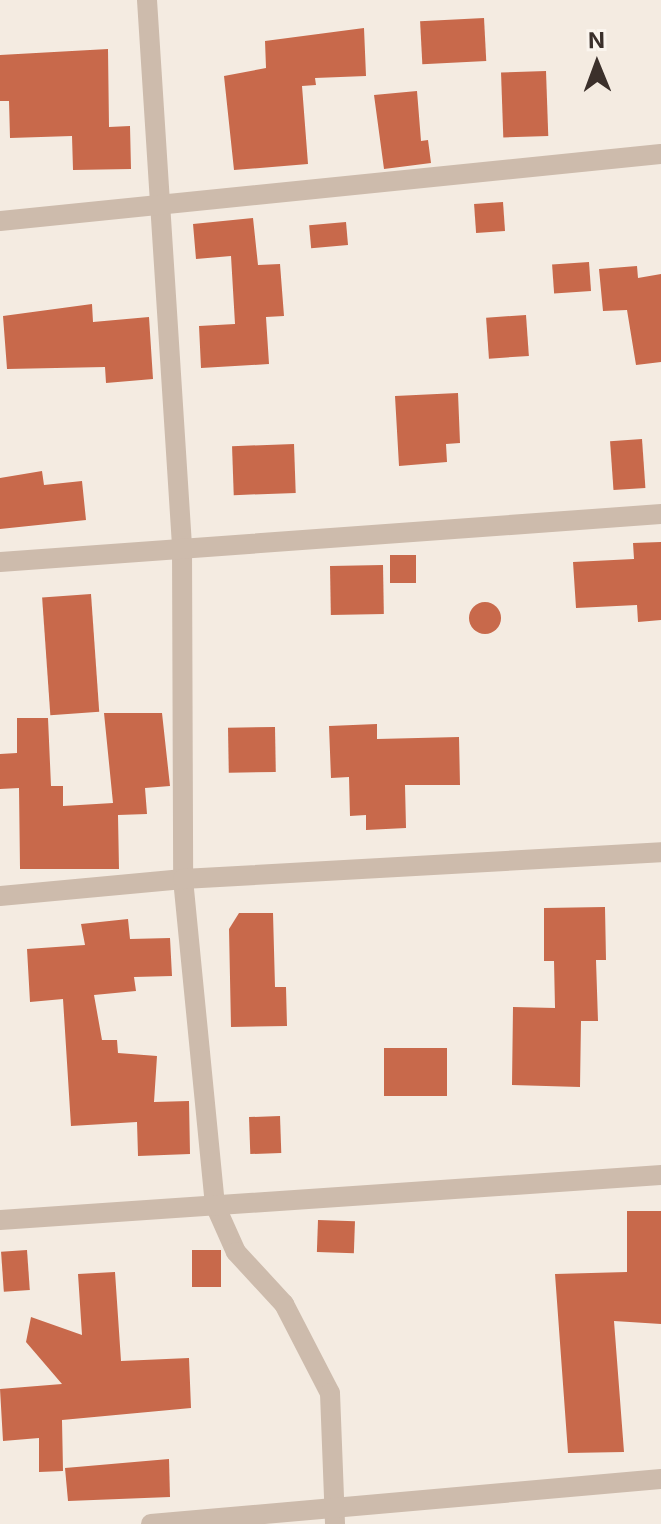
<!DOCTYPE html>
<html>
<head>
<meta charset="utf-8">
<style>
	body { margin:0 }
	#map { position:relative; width:661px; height:1524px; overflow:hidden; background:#f4ebe1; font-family:Inter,sans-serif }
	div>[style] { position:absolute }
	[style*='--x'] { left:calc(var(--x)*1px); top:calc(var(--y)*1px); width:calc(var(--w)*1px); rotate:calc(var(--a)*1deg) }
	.building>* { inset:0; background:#c8694b; transform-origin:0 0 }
	.round { border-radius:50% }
	.minor>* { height:20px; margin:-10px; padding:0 10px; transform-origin:10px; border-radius:10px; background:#cdbbac }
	span { translate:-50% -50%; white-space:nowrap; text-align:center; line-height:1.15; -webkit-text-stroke:7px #fbf5ee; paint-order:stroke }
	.north { position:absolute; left:557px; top:24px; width:80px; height:80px; -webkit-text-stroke:6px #fbf5ee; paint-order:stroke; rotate:359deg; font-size:22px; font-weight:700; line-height:32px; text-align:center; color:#3b302b }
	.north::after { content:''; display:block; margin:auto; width:28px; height:36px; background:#3b302b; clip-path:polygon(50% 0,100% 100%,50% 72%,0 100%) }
</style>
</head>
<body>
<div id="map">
	<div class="building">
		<div style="left:484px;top:18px;width:43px;height:64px;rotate:87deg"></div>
		<div style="clip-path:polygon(364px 28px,366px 76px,315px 78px,316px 85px,302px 86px,308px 164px,234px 170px,224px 76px,266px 68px,265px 41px)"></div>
		<div style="clip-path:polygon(108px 49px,109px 127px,130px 126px,131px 169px,73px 170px,72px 136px,10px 138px,9px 101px,0 101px,0 55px)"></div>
		<div style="left:546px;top:71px;width:65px;height:45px;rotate:88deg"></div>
		<div style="clip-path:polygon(417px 91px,421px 141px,428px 140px,431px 163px,384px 169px,374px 95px)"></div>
		<div style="left:503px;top:202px;width:29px;height:29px;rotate:86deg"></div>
		<div style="clip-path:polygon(253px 218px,258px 265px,280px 264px,284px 316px,266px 317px,269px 364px,201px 368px,199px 326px,235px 324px,231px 256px,196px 259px,193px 224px)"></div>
		<div style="left:346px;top:222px;width:23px;height:37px;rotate:85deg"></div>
		<div style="left:589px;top:262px;width:29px;height:37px;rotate:86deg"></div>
		<div style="clip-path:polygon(637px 266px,638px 278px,661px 274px,661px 362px,636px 365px,627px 310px,603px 311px,599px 269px)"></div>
		<div style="clip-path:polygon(92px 304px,93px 322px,149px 317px,153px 379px,106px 383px,105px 367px,7px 369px,3px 316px)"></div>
		<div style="left:526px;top:315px;width:41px;height:40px;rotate:86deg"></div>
		<div style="clip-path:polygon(458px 393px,460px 443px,446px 444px,447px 462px,399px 466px,395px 396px)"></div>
		<div style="left:642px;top:439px;width:49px;height:32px;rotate:86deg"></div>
		<div style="left:294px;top:444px;width:49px;height:62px;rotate:88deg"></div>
		<div style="clip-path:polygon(42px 471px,44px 485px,82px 481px,86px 520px,0 529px,0 478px)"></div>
		<div style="clip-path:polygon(661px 542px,661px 620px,638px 622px,637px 605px,576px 608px,573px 562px,634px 559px,633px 543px)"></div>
		<div style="left:390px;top:555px;width:26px;height:28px"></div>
		<div style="left:383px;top:565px;width:49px;height:53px;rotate:89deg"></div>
		<div style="left:91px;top:594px;width:118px;height:49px;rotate:86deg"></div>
		<div class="round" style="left:469px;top:602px;width:32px;height:32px"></div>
		<div style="clip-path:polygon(104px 713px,162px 713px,170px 786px,145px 788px,147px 814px,118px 815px,119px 869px,20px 869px,19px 788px,0 789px,0 754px,17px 753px,17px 718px,48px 718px,51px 786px,63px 786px,63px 806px,113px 803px)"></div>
		<div style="clip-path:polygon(377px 724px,377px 739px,459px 737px,460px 785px,405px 785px,406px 828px,366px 830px,366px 815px,350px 816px,349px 777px,331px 778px,329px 726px)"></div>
		<div style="left:275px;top:727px;width:45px;height:47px;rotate:89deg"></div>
		<div style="clip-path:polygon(605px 907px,606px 960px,596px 960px,598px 1021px,581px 1021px,580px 1087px,512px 1085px,513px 1007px,555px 1008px,554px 961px,544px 961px,544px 908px)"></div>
		<div style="clip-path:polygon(239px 913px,273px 913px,275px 987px,286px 987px,287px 1026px,231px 1027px,229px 929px)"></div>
		<div style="clip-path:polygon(128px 919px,130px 939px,170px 938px,172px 976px,134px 977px,136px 991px,94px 995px,102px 1040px,117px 1040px,118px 1053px,157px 1056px,154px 1102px,189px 1101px,190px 1154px,138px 1156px,137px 1122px,71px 1126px,63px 999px,30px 1002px,27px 949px,85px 945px,81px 924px)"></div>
		<div style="left:384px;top:1048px;width:63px;height:48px"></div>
		<div style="left:280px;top:1116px;width:37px;height:31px;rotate:88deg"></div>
		<div style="clip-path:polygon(627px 1211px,661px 1211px,661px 1324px,614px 1321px,624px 1452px,568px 1453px,555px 1274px,627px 1272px)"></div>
		<div style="left:318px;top:1220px;width:37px;height:32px;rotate:2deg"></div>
		<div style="left:27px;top:1250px;width:40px;height:26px;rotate:86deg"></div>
		<div style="left:192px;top:1250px;width:29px;height:37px"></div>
		<div style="clip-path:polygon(115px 1272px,121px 1361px,189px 1358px,191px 1408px,62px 1420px,63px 1471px,39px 1472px,39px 1438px,3px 1441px,0 1389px,62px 1384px,26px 1342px,31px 1317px,82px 1335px,78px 1274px)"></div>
		<div style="clip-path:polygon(169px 1459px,170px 1497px,68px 1501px,65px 1468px)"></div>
	</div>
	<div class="minor">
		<div style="--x:147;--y:0;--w:547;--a:86.33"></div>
		<div style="--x:182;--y:546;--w:333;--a:89.8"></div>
		<div style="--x:183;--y:879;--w:328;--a:84.4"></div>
		<div style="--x:215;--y:1205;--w:51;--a:65.9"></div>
		<div style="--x:236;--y:1252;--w:71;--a:47.3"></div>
		<div style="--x:284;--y:1304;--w:100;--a:62.7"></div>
		<div style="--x:330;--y:1393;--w:131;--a:87.8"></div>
		<div style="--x:0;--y:221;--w:664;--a:-5.79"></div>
		<div style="--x:0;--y:562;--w:663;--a:-4.15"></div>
		<div style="--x:0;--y:896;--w:184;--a:-5.3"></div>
		<div style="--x:183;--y:879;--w:479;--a:-3.2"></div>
		<div style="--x:0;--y:1220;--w:663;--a:-3.89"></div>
		<div style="--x:151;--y:1524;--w:512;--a:-5.04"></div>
	</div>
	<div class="north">N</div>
</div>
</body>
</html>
